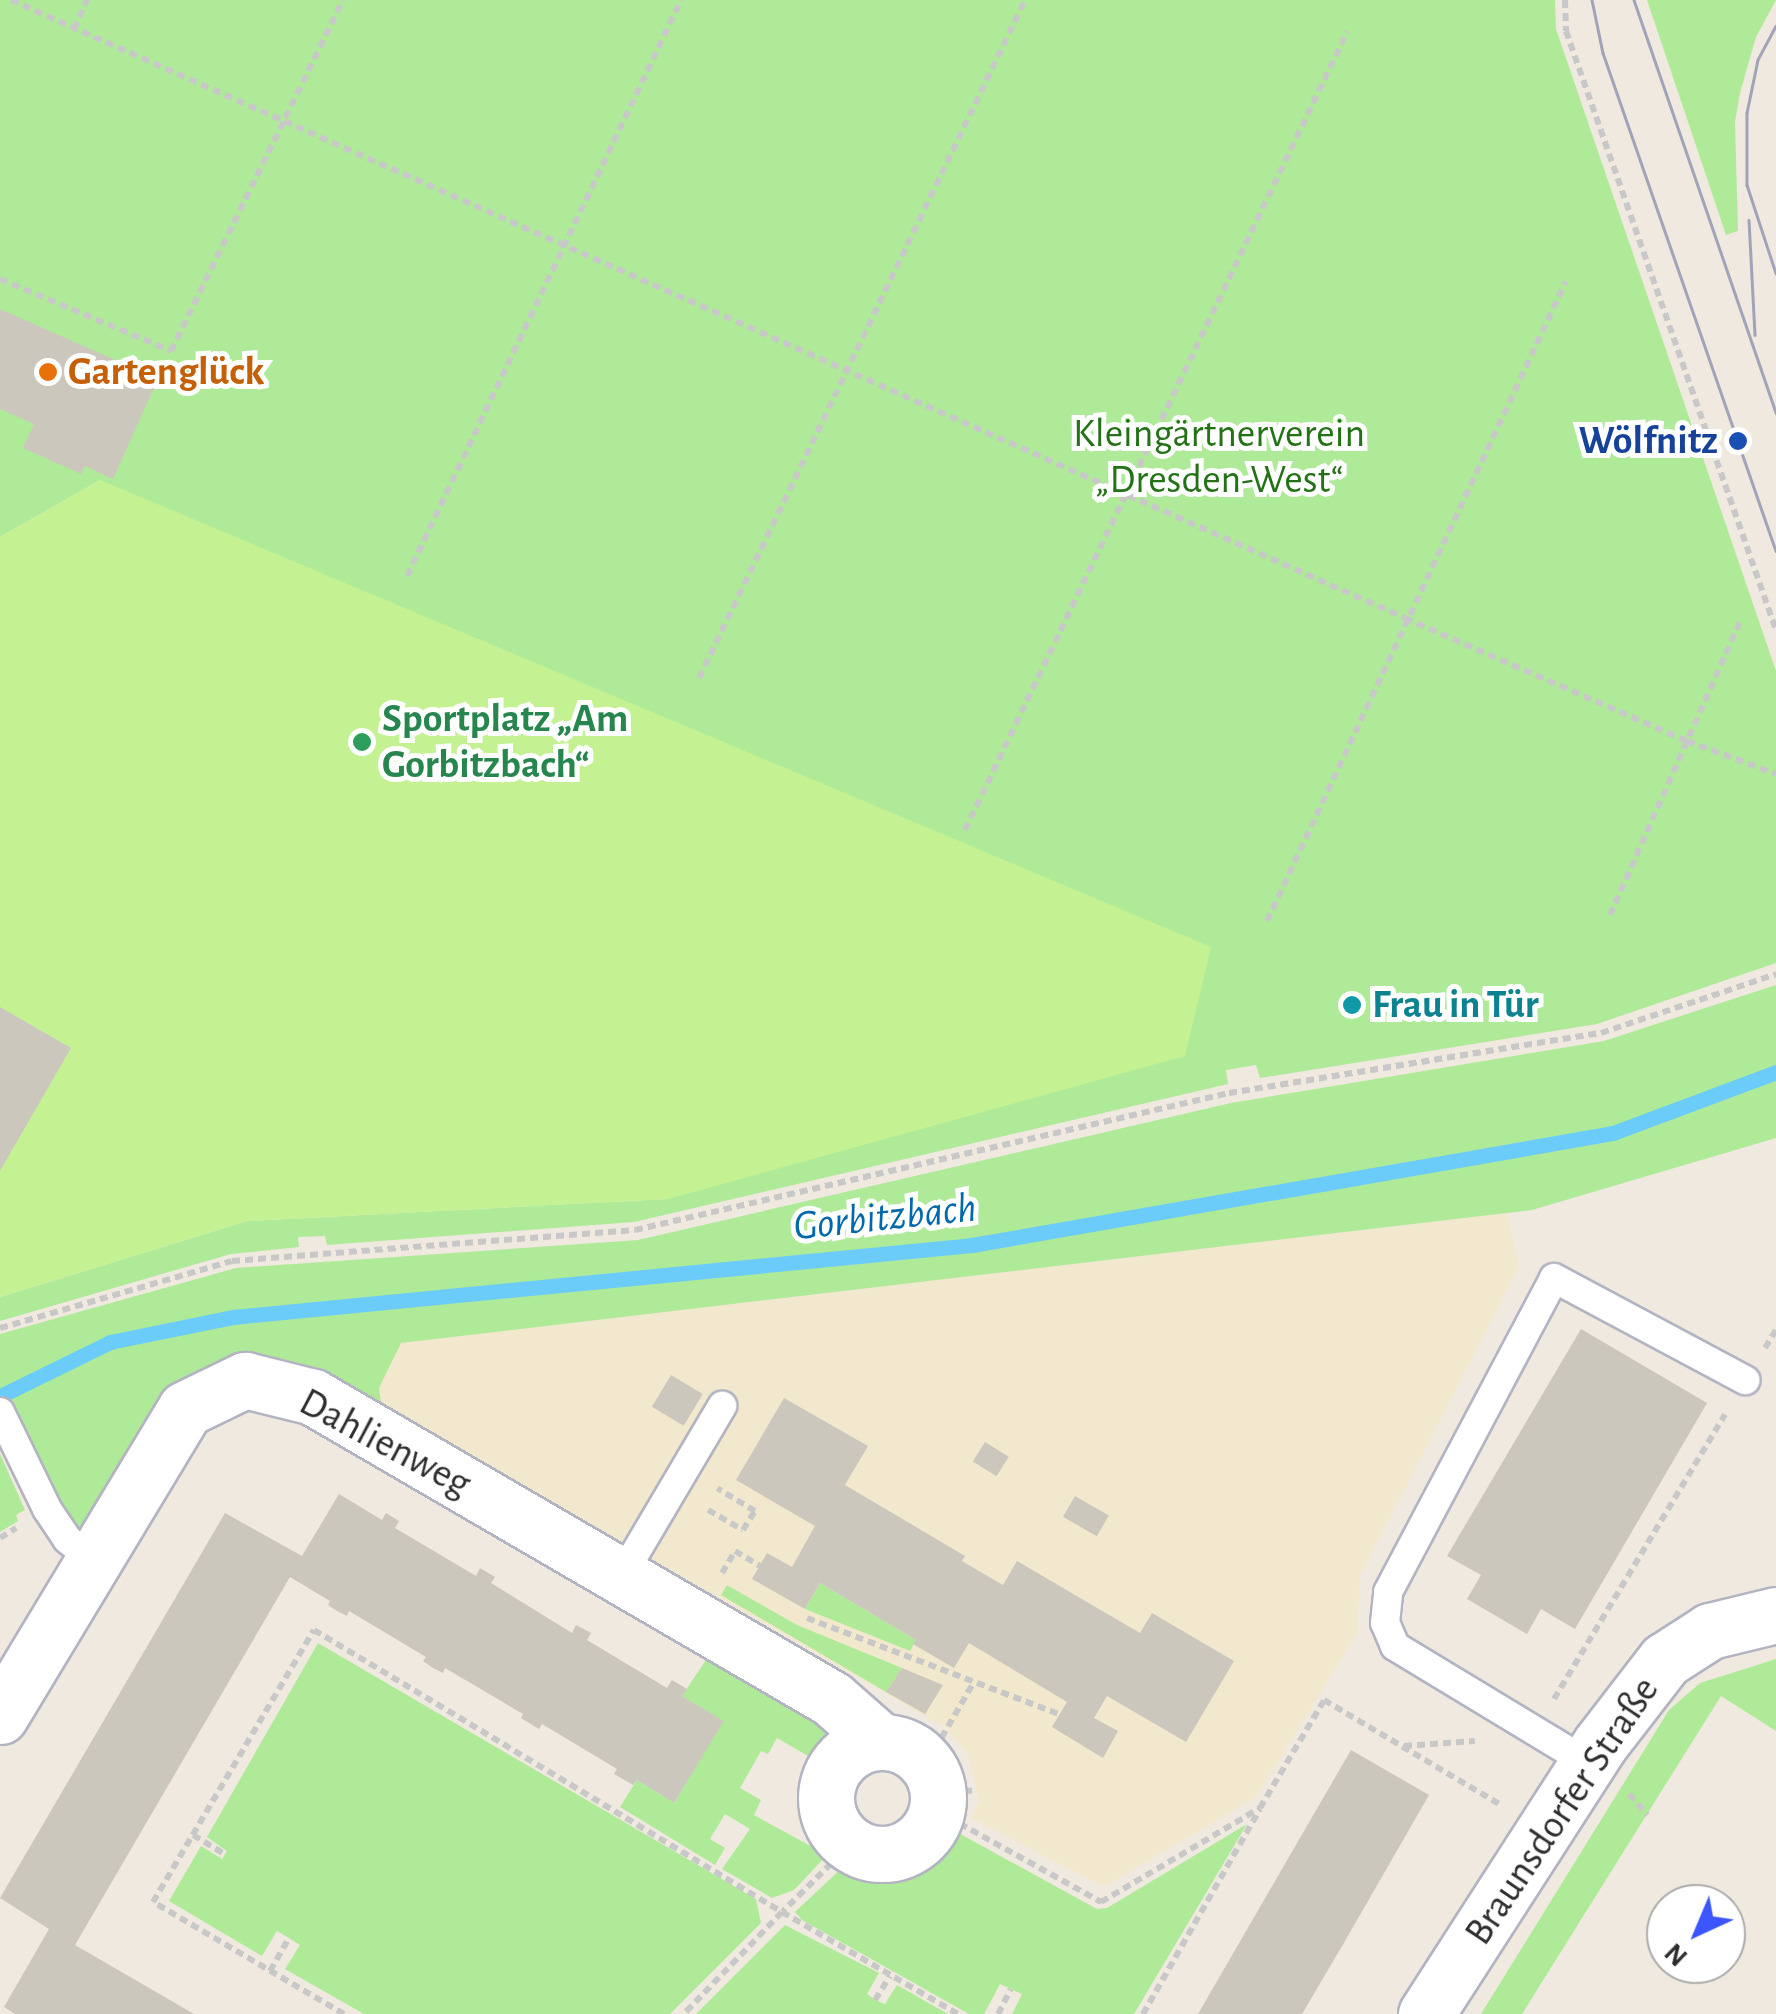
<!DOCTYPE html>
<html>
<head>
<meta charset="utf-8">
<style>
	body { margin:0 }
	#map { position:relative; width:1776px; height:2014px; overflow:hidden; background:#efe9df; font-family:"Alegreya Sans",sans-serif }
	div>[style] { position:absolute }
	[style*='--x'] { left:calc(var(--x)*1px); top:calc(var(--y)*1px); width:calc(var(--w)*1px); rotate:calc(var(--a)*1deg) }
	.education>* { inset:0; background:#f2e8ce }
	.green>* { inset:0; background:#afea98 }
	.pitch>* { inset:0; background:#c4f293 }
	.stream>* { height:15px; margin:-7.5px; padding:0 7.5px; transform-origin:7.5px; border-radius:7.5px; background:#6bcbf9 }
	.building>* { inset:0; background:#cbc7bd; transform-origin:0 0 }
	.path>* { height:6px; margin-top:-3px; transform-origin:0; background:repeating-linear-gradient(90deg,#c8c8c8 0 8px,transparent 0 13px) }
	.roads { filter:drop-shadow(2px 0 #b3b4c2) drop-shadow(-2px 0 #b3b4c2) drop-shadow(0 2px #b3b4c2) drop-shadow(0 -2px #b3b4c2) }
	.lane>* { height:28px; margin:-14px; padding:0 14px; transform-origin:14px; border-radius:14px; background:#fff }
	.street>* { height:55px; margin:-27.5px; padding:0 27.5px; transform-origin:27.5px; border-radius:27.5px; background:#fff }
	.street>.ring { margin:-27.5px; padding:0; box-sizing:content-box; background:none; border:55px solid #fff; border-radius:50% }
	.tram>* { height:2.5px; margin:-1.25px; padding:0 1.25px; transform-origin:1.25px; border-radius:1.25px; background:#a1a3b9 }
	.dots>* { width:28px; height:28px; translate:-50% -50%; box-sizing:border-box; border:5px solid #fff; border-radius:50% }
	span { translate:-50% -50%; white-space:nowrap; text-align:center; line-height:1.15; -webkit-text-stroke:10px #fff; paint-order:stroke }
	.food-label { font-size:40px; color:#c56008; font-weight:700 }
	.left { translate:0 -50%; text-align:left }
	.park-label { font-size:40px; color:#237215 }
	.transit-label { font-size:40px; color:#164399; font-weight:700 }
	.right { translate:-100% -50%; text-align:right }
	.leisure-label { font-size:40px; color:#27864d; font-weight:700 }
	.culture-label { font-size:40px; color:#0d838f; font-weight:700 }
	.street-label { font-size:40px; color:#2d2d2d }
	.water-label { font-size:42px; color:#0268ac; font-style:italic }
	.north { position:absolute; left:1646px; top:1884px; width:100px; height:100px; box-sizing:border-box; background:#fff; border:2px solid #ababab; border-radius:50%; rotate:224deg; font-size:28px; font-weight:700; line-height:40px; text-align:center; color:#2d2d2d }
	.north::after { content:''; display:block; margin:auto; width:35px; height:45px; background:#3c56ff; clip-path:polygon(50% 0,100% 100%,50% 72%,0 100%) }
</style>
</head>
<body>
<div id="map">
	<div class="education">
		<div style="clip-path:polygon(1507px 1213px,1519px 1267px,1360px 1576px,1357px 1634px,1256px 1797px,1104px 1887px,971px 1818px,979px 1801px,968px 1755px,946px 1728px,381px 1403px,379px 1388px,400px 1343px)"></div>
	</div>
	<div class="green">
		<div style="clip-path:polygon(0 0,1555px 0,1556px 29px,1776px 671px,1776px 963px,1597px 1024px,1260px 1078px,1256px 1065px,1226px 1070px,1228px 1084px,634px 1222px,327px 1245px,325px 1236px,298px 1237px,299px 1247px,231px 1254px,0 1321px,0 1297px,247px 1221px,668px 1199px,100px 480px,0 537px)"></div>
		<div style="clip-path:polygon(1647px 0,1776px 0,1756px 37px,1740px 93px,1735px 122px,1738px 231px,1726px 235px)"></div>
		<div style="clip-path:polygon(1776px 985px,1776px 1138px,1532px 1210px,401px 1343px,379px 1388px,381px 1403px,323px 1372px,245px 1366px,89px 1541px,66px 1524px,23px 1428px,0 1438px,0 1334px,236px 1268px,638px 1240px,1231px 1103px,1604px 1041px)"></div>
		<div style="clip-path:polygon(0 1454px,25px 1510px,16px 1515px,18px 1521px,0 1532px)"></div>
		<div style="clip-path:polygon(820px 1583px,916px 1640px,910px 1651px,805px 1609px)"></div>
		<div style="clip-path:polygon(727px 1585px,797px 1625px,902px 1668px,886px 1692px,721px 1595px)"></div>
		<div style="clip-path:polygon(318px 1643px,756px 1899px,761px 1923px,670px 2014px,364px 2014px,285px 1969px,300px 1945px,289px 1938px,277px 1931px,262px 1956px,169px 1901px,201px 1846px,222px 1859px,227px 1851px,207px 1837px)"></div>
		<div style="clip-path:polygon(710px 1654px,830px 1727px,820px 1763px,777px 1738px,768px 1754px,761px 1751px,740px 1788px,761px 1800px,754px 1815px,827px 1855px,794px 1890px,772px 1898px,722px 1869px,750px 1829px,725px 1814px,710px 1839px,725px 1848px,715px 1865px,620px 1807px,637px 1780px,674px 1803px,723px 1721px,682px 1696px)"></div>
		<div style="clip-path:polygon(1776px 1659px,1776px 1731px,1721px 1696px,1522px 2014px,1481px 2014px,1669px 1710px,1700px 1683px)"></div>
		<div style="clip-path:polygon(1247px 1824px,1134px 2014px,1012px 2014px,1022px 1994px,1000px 1984px,984px 2014px,969px 2014px,802px 1920px,795px 1912px,844px 1866px,867px 1874px,901px 1870px,931px 1853px,953px 1830px,1097px 1909px,1107px 1908px)"></div>
		<div style="clip-path:polygon(785px 1925px,879px 1973px,867px 1994px,875px 2000px,885px 2004px,897px 1985px,948px 2014px,696px 2014px)"></div>
	</div>
	<div class="pitch">
		<div style="clip-path:polygon(100px 480px,1211px 947px,1185px 1056px,668px 1199px,247px 1221px,0 1297px,0 537px)"></div>
	</div>
	<div class="stream">
		<div style="--x:0;--y:1396;--w:123;--a:-26.1"></div>
		<div style="--x:110;--y:1342;--w:126;--a:-11.5"></div>
		<div style="--x:233;--y:1317;--w:742;--a:-5.56"></div>
		<div style="--x:972;--y:1245;--w:651;--a:-9.91"></div>
		<div style="--x:1613;--y:1133;--w:174;--a:-20.5"></div>
	</div>
	<div class="building">
		<div style="clip-path:polygon(0 309px,158px 379px,113px 479px,85px 466px,81px 474px,23px 448px,34px 424px,0 409px)"></div>
		<div style="clip-path:polygon(0 1007px,71px 1048px,0 1171px)"></div>
		<div style="clip-path:polygon(1581px 1329px,1707px 1403px,1575px 1629px,1541px 1609px,1527px 1634px,1467px 1599px,1481px 1575px,1447px 1556px)"></div>
		<div style="left:671px;top:1375px;width:37px;height:37px;rotate:31deg"></div>
		<div style="clip-path:polygon(784px 1398px,868px 1446px,845px 1485px,965px 1556px,962px 1561px,1003px 1585px,1017px 1561px,1140px 1633px,1152px 1613px,1234px 1661px,1186px 1742px,1107px 1696px,1094px 1718px,1118px 1731px,1103px 1758px,1052px 1727px,1067px 1702px,969px 1643px,954px 1668px,913px 1644px,916px 1640px,820px 1583px,805px 1609px,752px 1579px,767px 1553px,792px 1567px,815px 1526px,736px 1480px)"></div>
		<div style="left:985px;top:1442px;width:28px;height:23px;rotate:32deg"></div>
		<div style="clip-path:polygon(339px 1494px,382px 1520px,386px 1513px,399px 1521px,395px 1528px,476px 1576px,480px 1568px,495px 1577px,491px 1583px,572px 1633px,576px 1625px,591px 1633px,587px 1640px,667px 1688px,672px 1680px,687px 1689px,682px 1696px,724px 1721px,674px 1803px,637px 1780px,633px 1785px,614px 1774px,617px 1769px,542px 1724px,539px 1729px,521px 1718px,523px 1714px,445px 1668px,443px 1673px,433px 1668px,423px 1661px,426px 1657px,349px 1611px,347px 1616px,337px 1611px,328px 1605px,330px 1601px,290px 1577px,75px 1945px,194px 2014px,15px 2014px,4px 2007px,49px 1929px,0 1898px,225px 1513px,302px 1556px)"></div>
		<div style="left:1075px;top:1496px;width:39px;height:24px;rotate:30deg"></div>
		<div style="clip-path:polygon(902px 1668px,943px 1685px,925px 1714px,886px 1692px)"></div>
		<div style="clip-path:polygon(1351px 1750px,1429px 1795px,1345px 1941px,1302px 2014px,1198px 2014px)"></div>
	</div>
	<div class="path">
		<div style="--x:11;--y:0;--w:1525;--a:23.91"></div>
		<div style="--x:1405;--y:618;--w:308;--a:23.6"></div>
		<div style="--x:1687;--y:741;--w:95;--a:20.3"></div>
		<div style="--x:1565;--y:0;--w:31;--a:88"></div>
		<div style="--x:1566;--y:31;--w:635;--a:70.68"></div>
		<div style="--x:74;--y:29;--w:32;--a:-66"></div>
		<div style="--x:0;--y:279;--w:186;--a:22.8"></div>
		<div style="--x:171;--y:351;--w:391;--a:-63.9"></div>
		<div style="--x:407;--y:576;--w:638;--a:-64.56"></div>
		<div style="--x:699;--y:678;--w:752;--a:-64.32"></div>
		<div style="--x:965;--y:830;--w:885;--a:-64.42"></div>
		<div style="--x:1610;--y:915;--w:324;--a:-66.1"></div>
		<div style="--x:1267;--y:921;--w:706;--a:-64.96"></div>
		<div style="--x:0;--y:1328;--w:241;--a:-16.1"></div>
		<div style="--x:232;--y:1261;--w:404;--a:-4.4"></div>
		<div style="--x:635;--y:1230;--w:610;--a:-12.99"></div>
		<div style="--x:1229;--y:1093;--w:377;--a:-9.2"></div>
		<div style="--x:1601;--y:1033;--w:185;--a:-18.6"></div>
		<div style="--x:1765;--y:1348;--w:21;--a:-59"></div>
		<div style="--x:708;--y:1510;--w:40;--a:29.7"></div>
		<div style="--x:743;--y:1530;--w:22;--a:-58"></div>
		<div style="--x:755;--y:1511;--w:44;--a:-148.8"></div>
		<div style="--x:0;--y:1538;--w:19;--a:-32"></div>
		<div style="--x:722;--y:1573;--w:26;--a:-59"></div>
		<div style="--x:735;--y:1551;--w:29;--a:31"></div>
		<div style="--x:807;--y:1618;--w:270;--a:20.9"></div>
		<div style="--x:1554;--y:1699;--w:332;--a:-59"></div>
		<div style="--x:1404;--y:1746;--w:71;--a:-4"></div>
		<div style="--x:935;--y:1749;--w:78;--a:-59.8"></div>
		<div style="--x:938;--y:1794;--w:39;--a:-6"></div>
		<div style="--x:1629;--y:1794;--w:28;--a:49"></div>
		<div style="--x:937;--y:1811;--w:188;--a:29"></div>
		<div style="--x:1101;--y:1902;--w:185;--a:-30.6"></div>
		<div style="--x:1260;--y:1808;--w:126;--a:-59.3"></div>
		<div style="--x:1324;--y:1700;--w:206;--a:30.7"></div>
		<div style="--x:193;--y:1835;--w:37;--a:31"></div>
		<div style="--x:850;--y:1845;--w:95;--a:135.4"></div>
		<div style="--x:782;--y:1912;--w:203;--a:30.1"></div>
		<div style="--x:270;--y:1971;--w:38;--a:-60"></div>
		<div style="--x:875;--y:2000;--w:28;--a:-58"></div>
		<div style="--x:344;--y:2014;--w:221;--a:-149.6"></div>
		<div style="--x:153;--y:1902;--w:316;--a:-59.4"></div>
		<div style="--x:314;--y:1630;--w:546;--a:31.07"></div>
		<div style="--x:782;--y:1912;--w:141;--a:133.9"></div>
		<div style="--x:998;--y:2014;--w:28;--a:-63"></div>
		<div style="--x:1143;--y:2014;--w:236;--a:-60.3"></div>
	</div>
	<div class="roads">
		<div class="lane">
			<div style="--x:0;--y:1412;--w:108;--a:64.1"></div>
			<div style="--x:47;--y:1509;--w:36;--a:56"></div>
			<div style="--x:67;--y:1539;--w:34;--a:40"></div>
			<div style="--x:621;--y:1577;--w:199;--a:-59.4"></div>
			<div style="--x:1588;--y:1763;--w:226;--a:-148.8"></div>
			<div style="--x:1395;--y:1646;--w:25;--a:-113"></div>
			<div style="--x:1385;--y:1623;--w:31;--a:-84"></div>
			<div style="--x:1388;--y:1592;--w:355;--a:-62.1"></div>
			<div style="--x:1554;--y:1278;--w:217;--a:28.1"></div>
		</div>
		<div class="street">
			<div style="--x:0;--y:1716;--w:358;--a:-58.9"></div>
			<div style="--x:185;--y:1409;--w:67;--a:-25.8"></div>
			<div style="--x:245;--y:1380;--w:70;--a:14"></div>
			<div style="--x:313;--y:1397;--w:600;--a:30.19"></div>
			<div style="--x:832;--y:1699;--w:65;--a:41.3"></div>
			<div class="ring" style="left:826px;top:1742px;width:57px;height:57px"></div>
			<div style="--x:1426;--y:2014;--w:321;--a:-57.2"></div>
			<div style="--x:1600;--y:1744;--w:106;--a:-52.3"></div>
			<div style="--x:1665;--y:1660;--w:54;--a:-32.8"></div>
			<div style="--x:1710;--y:1631;--w:68;--a:-13.6"></div>
		</div>
	</div>
	<div class="tram">
		<div style="--x:1592;--y:0;--w:54;--a:78.3"></div>
		<div style="--x:1603;--y:53;--w:527;--a:70.84"></div>
		<div style="--x:1634;--y:0;--w:437;--a:71"></div>
		<div style="--x:1776;--y:26;--w:38;--a:118"></div>
		<div style="--x:1758;--y:60;--w:54;--a:101.7"></div>
		<div style="--x:1747;--y:113;--w:72;--a:90"></div>
		<div style="--x:1747;--y:185;--w:93;--a:71.8"></div>
		<div style="--x:1749;--y:220;--w:115;--a:87"></div>
	</div>
	<div class="dots">
		<div style="left:48px;top:372px;background:#e8710a"></div>
		<div style="left:1738px;top:441px;background:#1a4fb4"></div>
		<div style="left:362px;top:742px;background:#2e9e5b"></div>
		<div style="left:1352px;top:1005px;background:#0f9aa8"></div>
	</div>
	<div class="food-label">
		<span class="left" style="left:68px;top:372px">Gartenglück</span>
	</div>
	<div class="park-label">
		<span style="left:1219px;top:457px">Kleingärtnerverein<br>„Dresden-West“</span>
	</div>
	<div class="transit-label">
		<span class="right" style="left:1718px;top:441px">Wölfnitz</span>
	</div>
	<div class="leisure-label">
		<span class="left" style="left:382px;top:742px">Sportplatz „Am<br>Gorbitzbach“</span>
	</div>
	<div class="culture-label">
		<span class="left" style="left:1372px;top:1005px">Frau in Tür</span>
	</div>
	<div class="street-label">
		<span style="left:385px;top:1443px;rotate:28deg">Dahlienweg</span>
		<span style="left:1562px;top:1811px;rotate:-56deg">Braunsdorfer Straße</span>
	</div>
	<div class="water-label">
		<span style="left:885px;top:1217px;rotate:-6deg">Gorbitzbach</span>
	</div>
	<div class="north">N</div>
</div>
</body>
</html>
